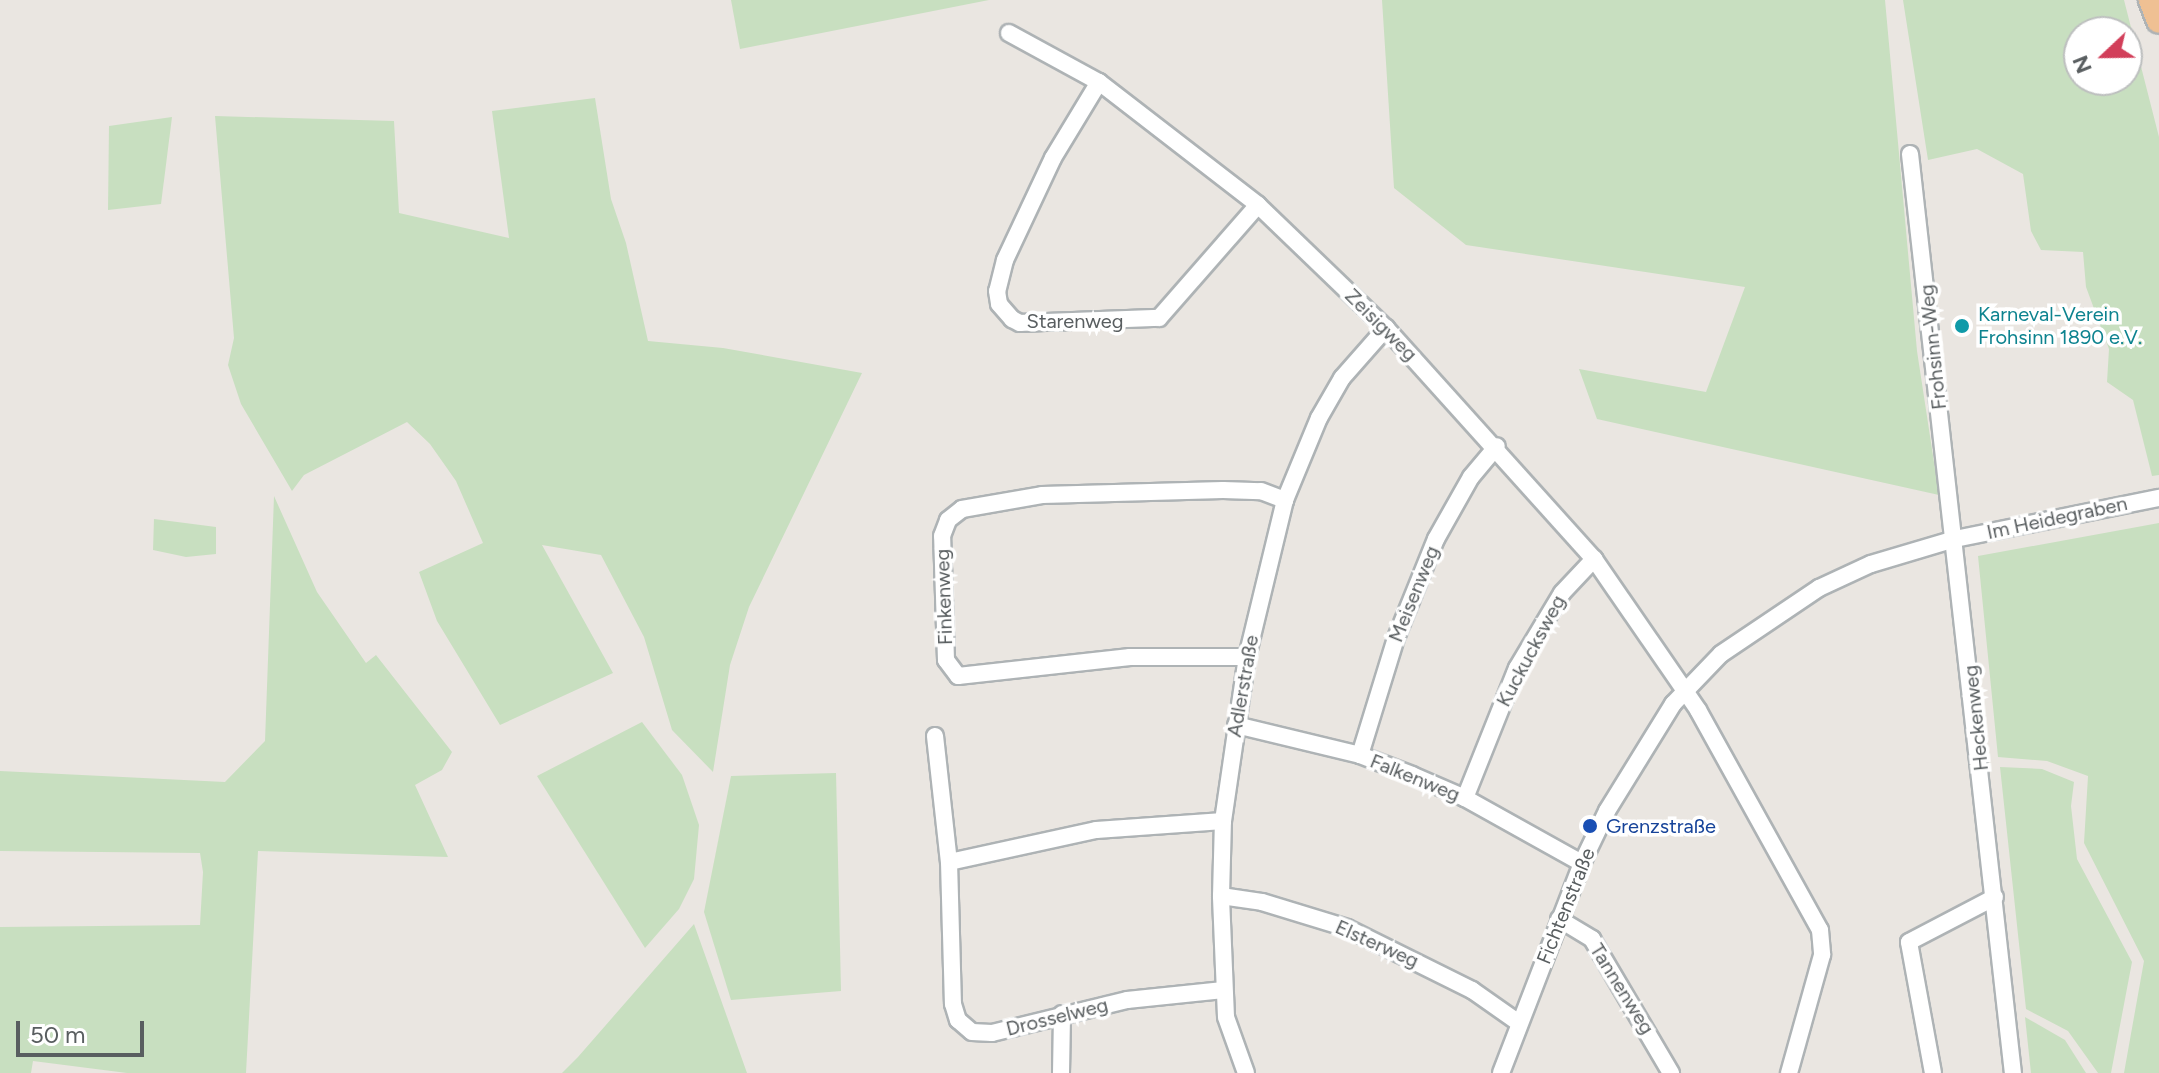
<!DOCTYPE html>
<html>
<head>
<meta charset="utf-8">
<style>
	body { margin:0 }
	#map { position:relative; width:2159px; height:1073px; overflow:hidden; background:#eae6e1; font-family:Figtree,sans-serif }
	div>[style] { position:absolute }
	[style*='--x'] { left:calc(var(--x)*1px); top:calc(var(--y)*1px); width:calc(var(--w)*1px); rotate:calc(var(--a)*1deg) }
	.green>* { inset:0; background:#c8dfc0 }
	.roads { filter:drop-shadow(2px 0 #aeb3b5) drop-shadow(-2px 0 #aeb3b5) drop-shadow(0 2px #aeb3b5) drop-shadow(0 -2px #aeb3b5) }
	.minor>* { height:16px; margin:-8px; padding:0 8px; transform-origin:8px; border-radius:8px; background:#fff }
	.highway>* { height:24px; margin:-12px; padding:0 12px; transform-origin:12px; border-radius:12px; background:#efc093 }
	.dots>* { width:22px; height:22px; translate:-50% -50%; box-sizing:border-box; border:4px solid #fff; border-radius:50% }
	span { translate:-50% -50%; white-space:nowrap; text-align:center; line-height:1.15; -webkit-text-stroke:7px #fff; paint-order:stroke }
	.culture-label { font-size:20px; color:#0d838f }
	.left { translate:0 -50%; text-align:left }
	.street-label { font-size:20px; color:#595e60 }
	.transit-label { font-size:20px; color:#164399 }
	.north { position:absolute; left:2063px; top:16px; width:80px; height:80px; box-sizing:border-box; background:#fff; border:2px solid #bdbfbf; border-radius:50%; rotate:248deg; font-size:22px; font-weight:700; line-height:32px; text-align:center; color:#595e60 }
	.north::after { content:''; display:block; margin:auto; width:28px; height:36px; background:#d23f5a; clip-path:polygon(50% 0,100% 100%,50% 72%,0 100%) }
	.scale { position:absolute; left:16px; top:1021px; width:128px; height:36px; box-sizing:border-box; border:4px solid #595e60; border-top:0; padding-left:10px; font-size:24px; line-height:28px; white-space:nowrap; color:#595e60; -webkit-text-stroke:6px #fff; paint-order:stroke }
</style>
</head>
<body>
<div id="map">
	<div class="green">
		<div style="clip-path:polygon(731px 0,989px 0,740px 49px)"></div>
		<div style="clip-path:polygon(1382px 0,1885px 0,1917px 351px,1939px 495px,1597px 419px,1579px 369px,1706px 392px,1745px 287px,1466px 245px,1394px 188px)"></div>
		<div style="clip-path:polygon(evenodd,1903px 0,2124px 0,2159px 137px,2159px 475px,2152px 476px,2133px 400px,2107px 382px,2109px 349px,2086px 287px,2083px 252px,2041px 250px,2031px 231px,2023px 174px,1977px 149px,1928px 160px,1903px 0,2127px 32px,2127px 80px,2079px 80px,2079px 32px,2127px 32px)"></div>
		<div style="clip-path:polygon(595px 98px,611px 199px,626px 243px,648px 341px,723px 348px,862px 373px,749px 607px,730px 665px,713px 772px,672px 730px,644px 637px,601px 555px,542px 545px,613px 673px,500px 725px,437px 621px,419px 572px,483px 543px,456px 481px,430px 444px,407px 422px,304px 475px,292px 491px,241px 404px,228px 365px,234px 338px,215px 116px,394px 121px,399px 213px,509px 238px,492px 111px)"></div>
		<div style="clip-path:polygon(172px 117px,161px 204px,108px 210px,109px 126px)"></div>
		<div style="clip-path:polygon(274px 496px,317px 592px,366px 663px,376px 655px,452px 752px,442px 770px,415px 785px,448px 857px,258px 851px,246px 1073px,127px 1073px,33px 1061px,31px 1073px,0 1073px,0 927px,200px 925px,203px 872px,200px 853px,0 851px,0 771px,225px 782px,265px 741px)"></div>
		<div style="clip-path:polygon(154px 519px,216px 527px,216px 554px,186px 557px,153px 550px)"></div>
		<div style="clip-path:polygon(2159px 523px,2159px 1073px,2124px 1073px,2144px 961px,2084px 843px,2088px 776px,2047px 761px,1998px 757px,1978px 556px)"></div>
		<div style="clip-path:polygon(642px 722px,682px 775px,699px 825px,694px 879px,679px 909px,645px 948px,537px 776px)"></div>
		<div style="clip-path:polygon(2000px 767px,2042px 769px,2074px 782px,2071px 806px,2077px 859px,2132px 962px,2111px 1073px,2098px 1073px,2068px 1031px,2026px 1009px)"></div>
		<div style="clip-path:polygon(836px 773px,841px 991px,731px 1000px,704px 912px,731px 776px)"></div>
		<div style="clip-path:polygon(694px 924px,747px 1073px,562px 1073px,578px 1057px)"></div>
		<div style="clip-path:polygon(2025px 1017px,2065px 1040px,2086px 1073px,2031px 1073px)"></div>
	</div>
	<div class="roads">
		<div class="minor">
			<div style="--x:1009;--y:33;--w:102;--a:28.6"></div>
			<div style="--x:1099;--y:82;--w:201;--a:37.7"></div>
			<div style="--x:1258;--y:205;--w:178;--a:43.9"></div>
			<div style="--x:1386;--y:328;--w:311;--a:48"></div>
			<div style="--x:1594;--y:559;--w:183;--a:55.4"></div>
			<div style="--x:1698;--y:710;--w:252;--a:61"></div>
			<div style="--x:1820;--y:930;--w:25;--a:85"></div>
			<div style="--x:1822;--y:955;--w:123;--a:105.6"></div>
			<div style="--x:1099;--y:82;--w:89;--a:121.2"></div>
			<div style="--x:1053;--y:158;--w:113;--a:115.2"></div>
			<div style="--x:1005;--y:260;--w:32;--a:104"></div>
			<div style="--x:997;--y:291;--w:13;--a:81"></div>
			<div style="--x:999;--y:304;--w:20;--a:49"></div>
			<div style="--x:1012;--y:319;--w:9;--a:27"></div>
			<div style="--x:1020;--y:323;--w:139;--a:-2.1"></div>
			<div style="--x:1159;--y:318;--w:150;--a:-48.8"></div>
			<div style="--x:1910;--y:154;--w:925;--a:83.61"></div>
			<div style="--x:1247;--y:657;--w:117;--a:180"></div>
			<div style="--x:1130;--y:657;--w:173;--a:173.7"></div>
			<div style="--x:958;--y:676;--w:20;--a:-127"></div>
			<div style="--x:946;--y:660;--w:124;--a:-91.8"></div>
			<div style="--x:942;--y:536;--w:17;--a:-69"></div>
			<div style="--x:948;--y:520;--w:18;--a:-38"></div>
			<div style="--x:962;--y:509;--w:81;--a:-9.9"></div>
			<div style="--x:1042;--y:495;--w:181;--a:-1.6"></div>
			<div style="--x:1223;--y:490;--w:38;--a:2"></div>
			<div style="--x:1261;--y:491;--w:26;--a:21"></div>
			<div style="--x:1236;--y:725;--w:128;--a:13.6"></div>
			<div style="--x:1360;--y:755;--w:56;--a:21"></div>
			<div style="--x:1412;--y:775;--w:58;--a:23.5"></div>
			<div style="--x:1465;--y:798;--w:134;--a:29.1"></div>
			<div style="--x:935;--y:736;--w:127;--a:83.7"></div>
			<div style="--x:1360;--y:755;--w:122;--a:-72.9"></div>
			<div style="--x:1396;--y:638;--w:107;--a:-68"></div>
			<div style="--x:1436;--y:539;--w:71;--a:-60.6"></div>
			<div style="--x:1471;--y:477;--w:40;--a:-50"></div>
			<div style="--x:1465;--y:798;--w:140;--a:-68.2"></div>
			<div style="--x:1517;--y:668;--w:87;--a:-59"></div>
			<div style="--x:1562;--y:593;--w:47;--a:-46.7"></div>
			<div style="--x:1223;--y:821;--w:127;--a:175.9"></div>
			<div style="--x:1096;--y:830;--w:150;--a:167.7"></div>
			<div style="--x:949;--y:862;--w:142;--a:88.4"></div>
			<div style="--x:953;--y:1004;--w:17;--a:73"></div>
			<div style="--x:958;--y:1020;--w:18;--a:41"></div>
			<div style="--x:972;--y:1032;--w:20;--a:3"></div>
			<div style="--x:992;--y:1033;--w:139;--a:-13.7"></div>
			<div style="--x:1127;--y:1000;--w:97;--a:-5.9"></div>
			<div style="--x:1221;--y:896;--w:41;--a:8.3"></div>
			<div style="--x:1262;--y:902;--w:89;--a:17"></div>
			<div style="--x:1347;--y:928;--w:140;--a:26.4"></div>
			<div style="--x:1472;--y:990;--w:57;--a:35.1"></div>
			<div style="--x:1559;--y:919;--w:39;--a:31"></div>
			<div style="--x:1592;--y:939;--w:156;--a:59.5"></div>
			<div style="--x:1061;--y:1073;--w:59;--a:-89"></div>
			<div style="--x:1246;--y:1073;--w:59;--a:-109.7"></div>
			<div style="--x:1226;--y:1017;--w:121;--a:-92.4"></div>
			<div style="--x:1221;--y:896;--w:75;--a:-88.5"></div>
			<div style="--x:1223;--y:821;--w:166;--a:-81.7"></div>
			<div style="--x:1247;--y:657;--w:162;--a:-76.4"></div>
			<div style="--x:1285;--y:500;--w:89;--a:-67.5"></div>
			<div style="--x:1319;--y:418;--w:46;--a:-60.1"></div>
			<div style="--x:1342;--y:378;--w:67;--a:-48.7"></div>
			<div style="--x:1501;--y:1073;--w:225;--a:-68.9"></div>
			<div style="--x:1582;--y:863;--w:58;--a:-64.3"></div>
			<div style="--x:1607;--y:811;--w:126;--a:-58.3"></div>
			<div style="--x:1673;--y:704;--w:69;--a:-46.2"></div>
			<div style="--x:1721;--y:654;--w:118;--a:-34"></div>
			<div style="--x:1819;--y:588;--w:57;--a:-24.8"></div>
			<div style="--x:1871;--y:564;--w:88;--a:-16.6"></div>
			<div style="--x:1955;--y:539;--w:208;--a:-11.4"></div>
			<div style="--x:1933;--y:1073;--w:133;--a:-100.4"></div>
			<div style="--x:1909;--y:942;--w:97;--a:-27.6"></div>
		</div>
		<div class="highway">
			<div style="--x:2151;--y:0;--w:22;--a:69"></div>
		</div>
	</div>
	<div class="dots">
		<div style="left:1962px;top:326px;background:#0f9aa8"></div>
		<div style="left:1590px;top:826px;background:#1a4fb4"></div>
	</div>
	<div class="culture-label">
		<span class="left" style="left:1978px;top:326px">Karneval-Verein<br>Frohsinn 1890 e.V.</span>
	</div>
	<div class="street-label">
		<span style="left:1075px;top:321px">Starenweg</span>
		<span style="left:1381px;top:325px;rotate:45deg">Zeisigweg</span>
		<span style="left:1933px;top:347px;rotate:-96deg">Frohsinn-Weg</span>
		<span style="left:2057px;top:518px;rotate:-12deg">Im Heidegraben</span>
		<span style="left:1414px;top:594px;rotate:-68deg">Meisenweg</span>
		<span style="left:944px;top:597px;rotate:-92deg">Finkenweg</span>
		<span style="left:1531px;top:651px;rotate:-62deg">Kuckucksweg</span>
		<span style="left:1243px;top:686px;rotate:-80deg">Adlerstraße</span>
		<span style="left:1976px;top:718px;rotate:-96deg">Heckenweg</span>
		<span style="left:1415px;top:778px;rotate:22deg">Falkenweg</span>
		<span style="left:1566px;top:906px;rotate:-68deg">Fichtenstraße</span>
		<span style="left:1377px;top:944px;rotate:24deg">Elsterweg</span>
		<span style="left:1622px;top:989px;rotate:58deg">Tannenweg</span>
		<span style="left:1057px;top:1017px;rotate:-14deg">Drosselweg</span>
	</div>
	<div class="transit-label">
		<span class="left" style="left:1606px;top:826px">Grenzstraße</span>
	</div>
	<div class="north">N</div>
	<div class="scale">50 m</div>
</div>
</body>
</html>
